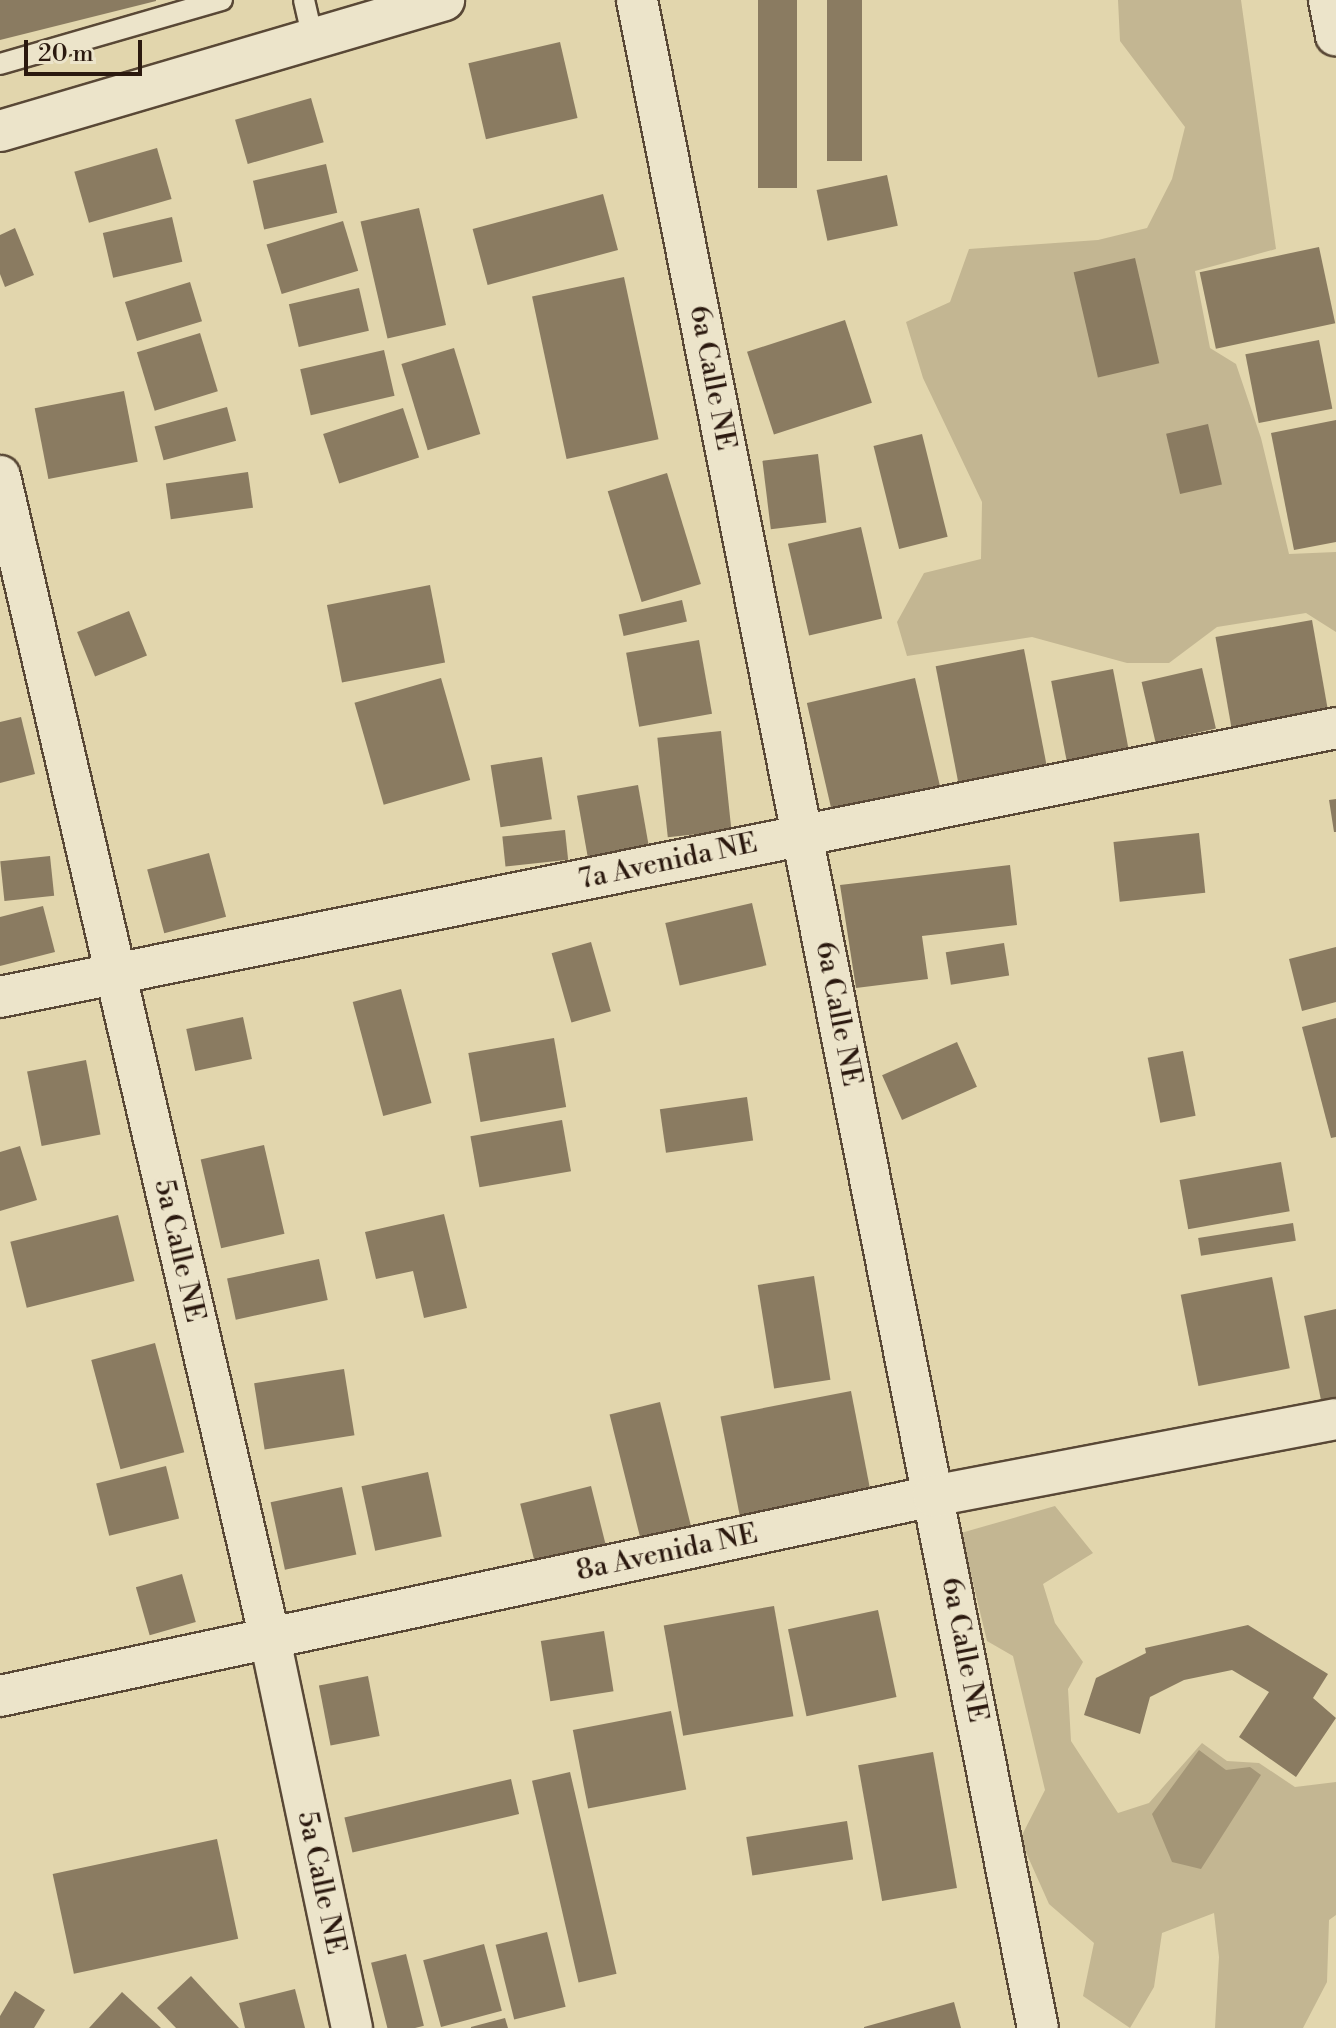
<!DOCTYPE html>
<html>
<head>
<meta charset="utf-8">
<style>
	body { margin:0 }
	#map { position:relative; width:1336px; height:2028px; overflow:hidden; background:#e2d6ad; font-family:"Libre Bodoni",serif }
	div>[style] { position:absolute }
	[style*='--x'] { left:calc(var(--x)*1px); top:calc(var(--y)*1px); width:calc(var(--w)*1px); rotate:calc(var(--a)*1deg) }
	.green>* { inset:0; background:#c3b692 }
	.water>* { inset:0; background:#a49677 }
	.building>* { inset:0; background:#8a7b61; transform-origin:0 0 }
	.roads { filter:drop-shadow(2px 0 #594836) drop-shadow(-2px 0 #594836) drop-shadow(0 2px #594836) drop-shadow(0 -2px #594836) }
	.lane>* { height:20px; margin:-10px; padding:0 10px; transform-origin:10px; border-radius:10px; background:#ece4ca }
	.street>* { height:40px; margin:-20px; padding:0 20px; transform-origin:20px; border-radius:20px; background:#ece4ca }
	span { translate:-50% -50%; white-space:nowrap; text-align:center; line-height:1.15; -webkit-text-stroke:7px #ece4ca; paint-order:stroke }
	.street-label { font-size:28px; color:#2b190f }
	.scale { position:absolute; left:24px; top:40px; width:118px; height:36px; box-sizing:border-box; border:4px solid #2b190f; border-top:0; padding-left:10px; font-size:24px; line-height:28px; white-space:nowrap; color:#2b190f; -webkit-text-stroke:6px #ece4ca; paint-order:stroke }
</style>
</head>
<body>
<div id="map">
	<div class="green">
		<div style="clip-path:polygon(1118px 0,1241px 0,1276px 249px,1195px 271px,1210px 348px,1236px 364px,1261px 438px,1289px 554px,1336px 552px,1336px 632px,1306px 613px,1217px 627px,1169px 663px,1127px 663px,1032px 637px,907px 656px,897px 622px,924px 573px,981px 559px,982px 502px,923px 378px,906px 322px,950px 302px,969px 249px,1098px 240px,1147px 228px,1172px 179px,1185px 127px,1120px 41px)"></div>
		<div style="clip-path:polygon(1055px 1506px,1093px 1553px,1043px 1584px,1055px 1623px,1083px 1662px,1068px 1689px,1071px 1741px,1118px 1813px,1149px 1803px,1202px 1743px,1227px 1761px,1259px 1763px,1295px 1787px,1336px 1782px,1336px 1915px,1329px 1920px,1327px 1982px,1303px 2028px,1215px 2028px,1219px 1957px,1214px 1913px,1162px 1933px,1154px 1987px,1130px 2028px,1083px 1996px,1094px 1943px,1049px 1904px,1020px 1839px,1045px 1790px,1013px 1656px,987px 1641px,961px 1533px)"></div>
	</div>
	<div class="water">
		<div style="clip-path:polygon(1199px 1750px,1226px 1770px,1250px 1767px,1261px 1775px,1201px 1869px,1172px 1862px,1152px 1814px)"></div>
	</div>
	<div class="building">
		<div style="clip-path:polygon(0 0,156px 0,156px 1px,0 40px)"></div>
		<div style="left:758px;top:0;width:39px;height:188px"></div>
		<div style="left:827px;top:0;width:35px;height:161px"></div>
		<div style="left:560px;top:42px;width:78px;height:94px;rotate:77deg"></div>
		<div style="left:311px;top:98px;width:46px;height:79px;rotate:74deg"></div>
		<div style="left:157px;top:148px;width:53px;height:86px;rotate:74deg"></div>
		<div style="left:326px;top:164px;width:50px;height:75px;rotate:77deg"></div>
		<div style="left:887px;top:175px;width:52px;height:72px;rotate:78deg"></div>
		<div style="left:603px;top:194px;width:58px;height:135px;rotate:75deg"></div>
		<div style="left:419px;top:208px;width:120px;height:60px;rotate:77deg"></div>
		<div style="left:172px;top:217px;width:46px;height:71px;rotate:77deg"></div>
		<div style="left:343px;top:221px;width:52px;height:80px;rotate:73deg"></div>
		<div style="clip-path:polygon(15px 228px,34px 275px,5px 287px,0 274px,0 235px)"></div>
		<div style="left:1319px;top:247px;width:78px;height:122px;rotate:78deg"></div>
		<div style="left:1135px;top:258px;width:108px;height:63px;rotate:77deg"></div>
		<div style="left:624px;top:277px;width:166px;height:94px;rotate:78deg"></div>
		<div style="left:190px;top:282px;width:41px;height:68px;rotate:73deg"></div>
		<div style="left:359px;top:288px;width:44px;height:72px;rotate:77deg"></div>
		<div style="left:845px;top:320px;width:87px;height:103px;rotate:72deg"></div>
		<div style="left:200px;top:333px;width:61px;height:66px;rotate:73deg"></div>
		<div style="left:1319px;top:340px;width:70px;height:75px;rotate:79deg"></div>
		<div style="left:454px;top:348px;width:90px;height:55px;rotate:73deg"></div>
		<div style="left:384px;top:350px;width:47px;height:86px;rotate:77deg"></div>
		<div style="left:124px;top:391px;width:72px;height:91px;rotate:79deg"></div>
		<div style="left:227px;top:407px;width:35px;height:75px;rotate:75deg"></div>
		<div style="left:403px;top:408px;width:52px;height:84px;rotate:72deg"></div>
		<div style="clip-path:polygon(1336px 420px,1336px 542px,1294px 550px,1271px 433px)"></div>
		<div style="left:1208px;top:424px;width:62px;height:43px;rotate:77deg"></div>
		<div style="left:922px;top:434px;width:106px;height:50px;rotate:76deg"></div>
		<div style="left:818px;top:454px;width:69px;height:56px;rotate:83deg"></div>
		<div style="left:248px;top:472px;width:36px;height:83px;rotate:82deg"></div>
		<div style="left:667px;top:473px;width:116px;height:62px;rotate:73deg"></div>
		<div style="left:861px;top:527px;width:94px;height:75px;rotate:77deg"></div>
		<div style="left:430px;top:585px;width:79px;height:105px;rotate:79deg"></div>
		<div style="left:682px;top:600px;width:22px;height:65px;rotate:77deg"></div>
		<div style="left:129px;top:611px;width:48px;height:56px;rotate:68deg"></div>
		<div style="left:1312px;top:620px;width:94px;height:98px;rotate:80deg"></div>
		<div style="left:699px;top:640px;width:75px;height:74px;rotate:80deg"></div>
		<div style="left:1024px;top:649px;width:138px;height:90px;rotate:79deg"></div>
		<div style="left:1202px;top:668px;width:62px;height:62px;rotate:77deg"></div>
		<div style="left:1113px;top:669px;width:91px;height:63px;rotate:79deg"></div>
		<div style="left:441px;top:678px;width:106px;height:90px;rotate:74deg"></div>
		<div style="left:915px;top:678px;width:123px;height:111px;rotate:77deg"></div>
		<div style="clip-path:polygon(21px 717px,35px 774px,0 783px,0 722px)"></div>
		<div style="left:721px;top:731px;width:100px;height:64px;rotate:84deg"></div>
		<div style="left:542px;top:757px;width:63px;height:52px;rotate:81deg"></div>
		<div style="left:638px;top:785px;width:66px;height:62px;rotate:80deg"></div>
		<div style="clip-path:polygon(1336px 799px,1336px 832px,1334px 832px,1329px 800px)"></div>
		<div style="left:565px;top:830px;width:30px;height:63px;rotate:84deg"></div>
		<div style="left:1199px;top:833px;width:60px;height:86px;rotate:84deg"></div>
		<div style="left:209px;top:853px;width:66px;height:64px;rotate:75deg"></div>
		<div style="left:50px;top:856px;width:40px;height:50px;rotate:84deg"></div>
		<div style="clip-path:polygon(1010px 865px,1017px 925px,922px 936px,928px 979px,856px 988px,840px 885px)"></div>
		<div style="left:752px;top:903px;width:64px;height:89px;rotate:77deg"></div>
		<div style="clip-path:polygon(43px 906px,55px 952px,0 966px,0 917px)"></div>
		<div style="left:591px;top:942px;width:72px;height:41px;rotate:74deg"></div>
		<div style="left:1004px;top:943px;width:33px;height:59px;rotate:81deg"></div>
		<div style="clip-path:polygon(1336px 947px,1336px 1002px,1302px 1011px,1289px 959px)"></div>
		<div style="left:401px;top:989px;width:118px;height:50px;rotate:75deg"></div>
		<div style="left:243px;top:1017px;width:43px;height:58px;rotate:78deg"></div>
		<div style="clip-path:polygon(1336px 1018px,1336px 1137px,1331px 1138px,1302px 1027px)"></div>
		<div style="left:554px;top:1038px;width:70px;height:87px;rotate:80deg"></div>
		<div style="left:957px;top:1042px;width:49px;height:82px;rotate:66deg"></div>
		<div style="left:1183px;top:1051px;width:66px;height:36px;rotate:79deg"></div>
		<div style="left:86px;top:1060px;width:76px;height:60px;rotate:79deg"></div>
		<div style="left:747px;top:1097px;width:44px;height:88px;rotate:82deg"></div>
		<div style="left:562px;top:1120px;width:52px;height:93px;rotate:80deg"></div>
		<div style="left:264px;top:1145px;width:91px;height:65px;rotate:77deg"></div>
		<div style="clip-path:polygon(20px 1146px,37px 1200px,0 1211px,0 1152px)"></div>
		<div style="left:1281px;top:1162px;width:50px;height:103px;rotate:80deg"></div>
		<div style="clip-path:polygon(444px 1214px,467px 1308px,424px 1318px,413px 1271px,376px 1279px,365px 1232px)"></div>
		<div style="left:118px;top:1215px;width:68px;height:111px;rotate:76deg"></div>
		<div style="left:1293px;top:1223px;width:18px;height:96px;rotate:81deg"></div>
		<div style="left:319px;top:1259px;width:42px;height:94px;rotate:78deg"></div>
		<div style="left:814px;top:1276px;width:105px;height:57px;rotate:81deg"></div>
		<div style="left:1272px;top:1277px;width:93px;height:93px;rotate:79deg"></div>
		<div style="clip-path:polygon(1336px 1309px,1336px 1407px,1323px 1410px,1304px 1316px)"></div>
		<div style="left:155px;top:1343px;width:113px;height:66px;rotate:75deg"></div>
		<div style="left:344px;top:1369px;width:67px;height:91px;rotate:81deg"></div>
		<div style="left:851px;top:1391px;width:109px;height:133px;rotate:79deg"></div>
		<div style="left:660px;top:1402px;width:131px;height:52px;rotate:76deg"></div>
		<div style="left:166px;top:1466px;width:54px;height:72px;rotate:76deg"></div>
		<div style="left:428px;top:1472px;width:66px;height:68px;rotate:78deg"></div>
		<div style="left:591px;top:1486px;width:65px;height:73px;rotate:76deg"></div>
		<div style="left:342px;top:1487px;width:69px;height:73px;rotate:78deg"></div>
		<div style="left:182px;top:1574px;width:50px;height:48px;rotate:74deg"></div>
		<div style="left:774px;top:1606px;width:112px;height:112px;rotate:80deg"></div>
		<div style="left:878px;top:1610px;width:89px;height:92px;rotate:78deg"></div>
		<div style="clip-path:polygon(1248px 1625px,1328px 1674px,1313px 1698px,1336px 1718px,1296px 1777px,1239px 1737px,1269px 1692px,1232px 1670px,1184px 1680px,1150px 1697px,1140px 1734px,1084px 1715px,1096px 1678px,1146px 1653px,1145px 1648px)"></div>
		<div style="left:604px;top:1631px;width:61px;height:64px;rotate:81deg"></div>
		<div style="left:368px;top:1676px;width:61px;height:50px;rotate:79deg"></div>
		<div style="left:671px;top:1711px;width:80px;height:100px;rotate:79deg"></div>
		<div style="left:933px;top:1752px;width:138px;height:76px;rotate:80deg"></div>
		<div style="left:570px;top:1772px;width:207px;height:39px;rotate:77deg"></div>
		<div style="left:511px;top:1779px;width:36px;height:171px;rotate:77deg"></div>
		<div style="left:847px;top:1821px;width:39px;height:102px;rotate:81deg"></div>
		<div style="left:217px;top:1839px;width:102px;height:168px;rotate:78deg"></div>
		<div style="left:547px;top:1932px;width:77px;height:53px;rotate:76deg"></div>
		<div style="left:484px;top:1944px;width:69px;height:63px;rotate:75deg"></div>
		<div style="left:406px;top:1954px;width:74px;height:36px;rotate:76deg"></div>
		<div style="clip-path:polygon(191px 1976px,239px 2028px,176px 2028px,157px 2008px)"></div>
		<div style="clip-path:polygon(295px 1989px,305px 2028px,245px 2028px,239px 2003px)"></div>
		<div style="clip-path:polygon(15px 1991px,45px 2010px,34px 2028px,0 2028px,0 2016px)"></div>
		<div style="clip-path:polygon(122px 1992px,161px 2028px,89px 2028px)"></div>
		<div style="clip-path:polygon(954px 2002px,961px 2028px,864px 2028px,864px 2027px)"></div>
		<div style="clip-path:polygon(505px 2018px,508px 2028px,471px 2028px,471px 2027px)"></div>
	</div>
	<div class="roads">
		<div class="lane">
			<div style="--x:304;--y:0;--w:40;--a:77"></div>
			<div style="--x:0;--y:64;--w:231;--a:-16.1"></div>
		</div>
		<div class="street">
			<div style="--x:637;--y:0;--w:2067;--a:78.82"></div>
			<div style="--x:1329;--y:0;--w:36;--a:79"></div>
			<div style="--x:0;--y:131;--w:463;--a:-16.4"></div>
			<div style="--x:0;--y:476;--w:1194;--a:76.93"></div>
			<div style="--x:270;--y:1639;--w:398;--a:78.1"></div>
			<div style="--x:0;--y:997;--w:1363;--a:-11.38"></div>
			<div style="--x:0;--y:1696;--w:954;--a:-12.1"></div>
			<div style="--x:933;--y:1496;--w:410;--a:-10.8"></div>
		</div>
	</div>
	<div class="street-label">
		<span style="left:712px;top:378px;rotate:79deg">6a Calle NE</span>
		<span style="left:668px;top:862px;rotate:-12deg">7a Avenida NE</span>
		<span style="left:838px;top:1014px;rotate:79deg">6a Calle NE</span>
		<span style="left:179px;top:1251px;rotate:77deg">5a Calle NE</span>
		<span style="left:667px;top:1553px;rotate:-12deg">8a Avenida NE</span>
		<span style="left:964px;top:1650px;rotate:79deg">6a Calle NE</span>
		<span style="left:321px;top:1883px;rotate:78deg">5a Calle NE</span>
	</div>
	<div class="scale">20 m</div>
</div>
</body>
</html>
